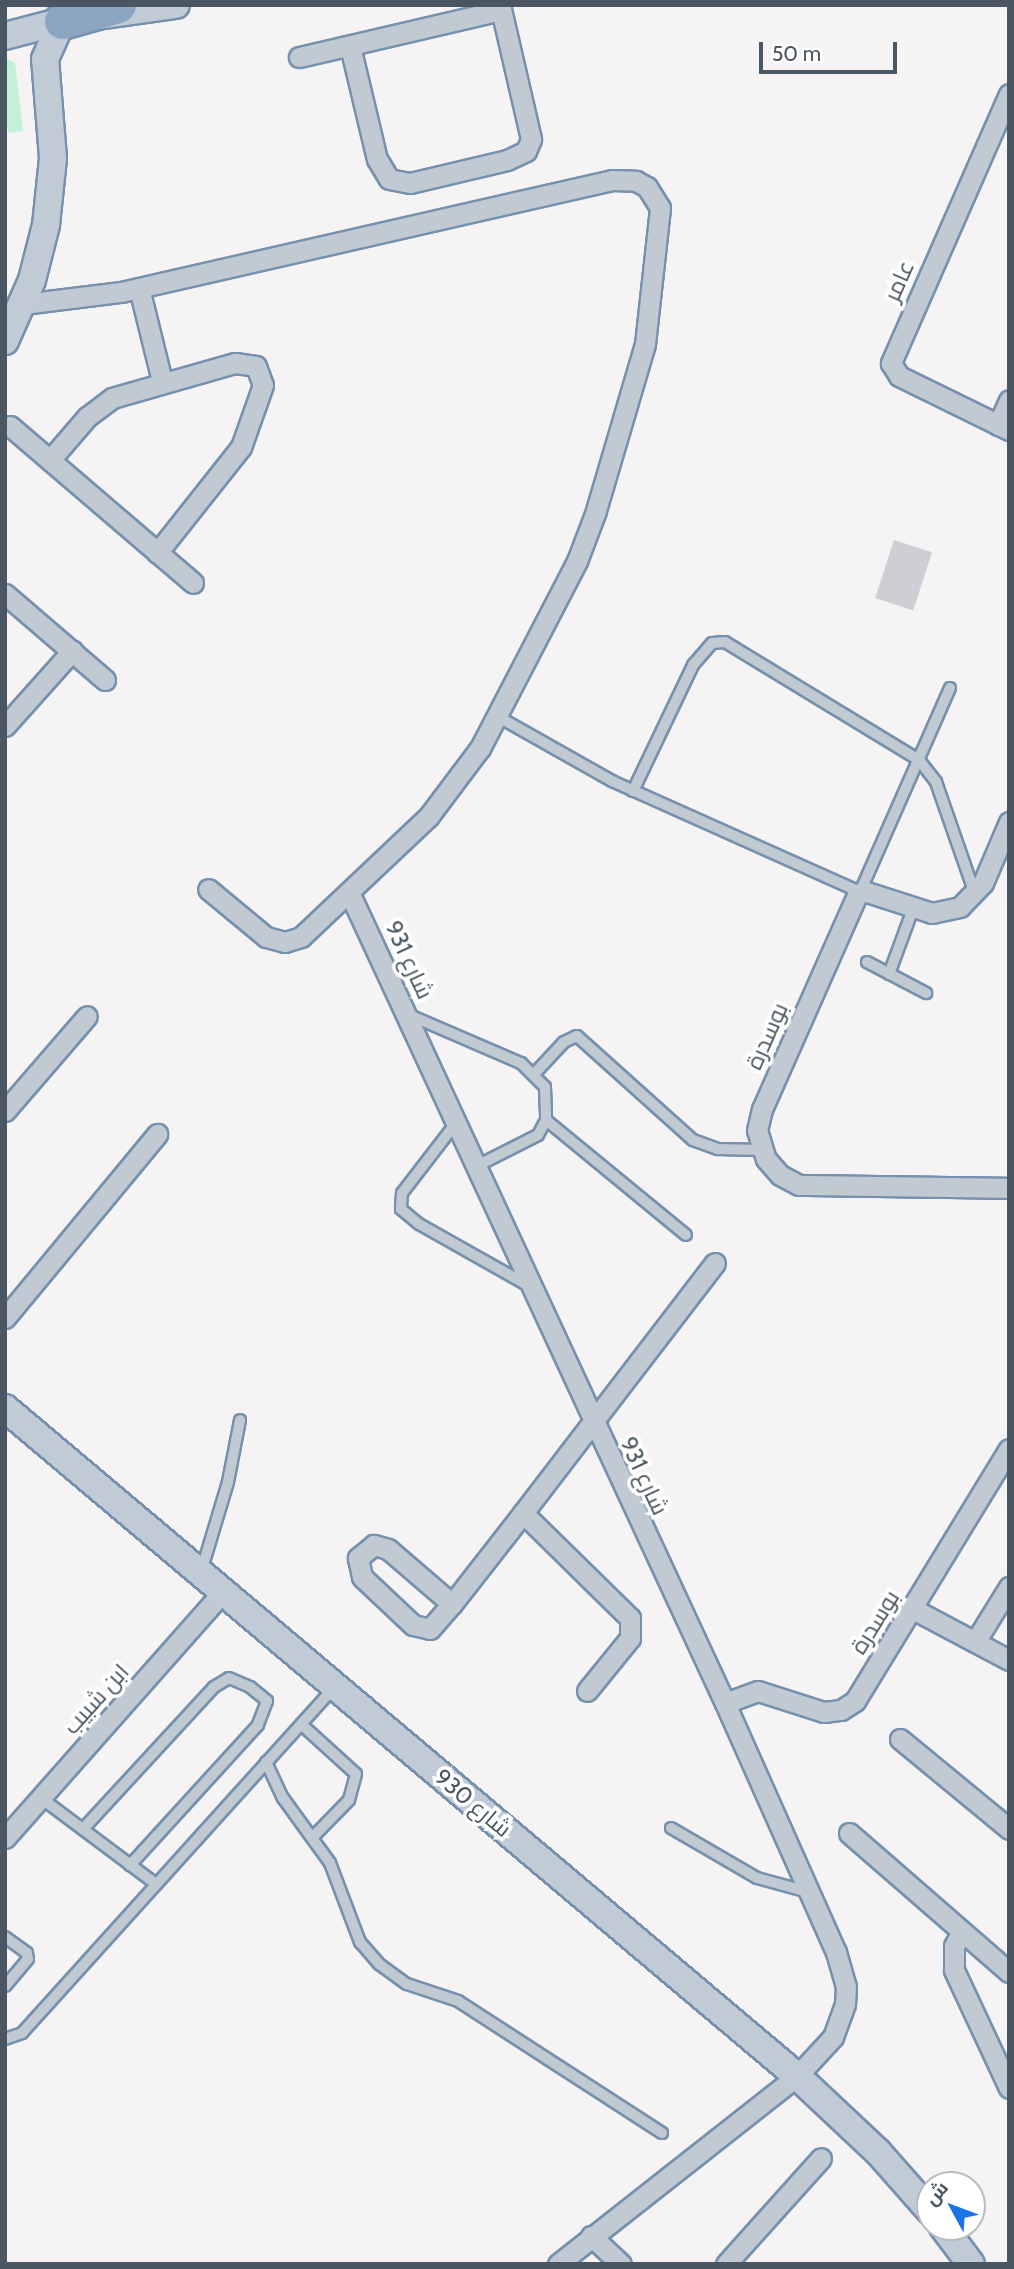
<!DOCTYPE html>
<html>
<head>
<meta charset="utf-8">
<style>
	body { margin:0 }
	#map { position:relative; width:1014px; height:2269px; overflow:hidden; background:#f5f3f3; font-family:Cabin,Cairo,sans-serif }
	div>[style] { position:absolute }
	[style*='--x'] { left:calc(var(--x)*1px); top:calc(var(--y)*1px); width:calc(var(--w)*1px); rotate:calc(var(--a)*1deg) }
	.green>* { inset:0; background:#c3f1d5 }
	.building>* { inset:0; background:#cdcfd5; transform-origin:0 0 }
	.roads { filter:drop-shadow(2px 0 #7690ad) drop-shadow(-2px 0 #7690ad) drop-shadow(0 2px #7690ad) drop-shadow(0 -2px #7690ad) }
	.lane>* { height:10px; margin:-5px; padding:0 5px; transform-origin:5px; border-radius:5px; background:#c1cad2 }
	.street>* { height:19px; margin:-9.5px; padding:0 9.5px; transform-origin:9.5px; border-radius:9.5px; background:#c1cad2 }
	.secondary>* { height:26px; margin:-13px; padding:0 13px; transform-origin:13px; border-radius:13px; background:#c1cbd6 }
	.highway>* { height:35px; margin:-17.5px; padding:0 17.5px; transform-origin:17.5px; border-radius:17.5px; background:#8ba5c1 }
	span { translate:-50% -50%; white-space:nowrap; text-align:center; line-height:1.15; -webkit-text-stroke:7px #fff; paint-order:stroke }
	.street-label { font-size:23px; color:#4a5661 }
	.frame { position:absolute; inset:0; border:7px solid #4a5661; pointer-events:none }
	.north { position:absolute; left:916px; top:2171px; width:70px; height:70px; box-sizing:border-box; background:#fff; border:2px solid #b7bbc0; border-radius:50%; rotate:311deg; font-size:19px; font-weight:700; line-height:28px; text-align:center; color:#4a5661 }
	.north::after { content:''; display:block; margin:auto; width:24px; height:32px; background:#1a73e8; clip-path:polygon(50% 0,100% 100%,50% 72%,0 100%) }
	.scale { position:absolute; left:759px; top:42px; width:138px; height:32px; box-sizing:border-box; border:4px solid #4a5661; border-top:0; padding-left:9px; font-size:21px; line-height:24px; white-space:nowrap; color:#4a5661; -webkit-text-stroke:5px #fff; paint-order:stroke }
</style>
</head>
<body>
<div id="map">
	<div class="green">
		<div style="clip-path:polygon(5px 58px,15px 63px,23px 131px,9px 133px,5px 122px)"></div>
	</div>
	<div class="building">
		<div style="left:894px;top:540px;width:40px;height:61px;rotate:18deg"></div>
	</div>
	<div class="roads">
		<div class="lane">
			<div style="--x:497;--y:716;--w:132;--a:29.5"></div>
			<div style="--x:612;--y:781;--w:272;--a:24.1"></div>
			<div style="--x:860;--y:892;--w:223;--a:-66.2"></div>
			<div style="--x:633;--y:791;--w:140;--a:-64.5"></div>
			<div style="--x:693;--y:665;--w:29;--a:-49"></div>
			<div style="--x:712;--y:643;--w:13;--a:-4"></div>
			<div style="--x:725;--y:642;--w:227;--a:31.3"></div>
			<div style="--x:919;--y:760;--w:28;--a:52"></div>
			<div style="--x:936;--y:782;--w:119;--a:70.8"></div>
			<div style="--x:867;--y:962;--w:67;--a:27.7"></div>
			<div style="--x:889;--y:974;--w:69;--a:-69.7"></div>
			<div style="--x:407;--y:1014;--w:124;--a:23.3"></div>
			<div style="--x:521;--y:1063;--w:34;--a:45"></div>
			<div style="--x:545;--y:1087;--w:33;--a:88"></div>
			<div style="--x:546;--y:1120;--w:17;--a:118"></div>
			<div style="--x:538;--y:1135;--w:68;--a:153.1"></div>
			<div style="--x:536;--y:1072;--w:41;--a:-47"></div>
			<div style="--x:564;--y:1042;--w:14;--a:-25"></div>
			<div style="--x:577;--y:1036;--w:156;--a:41.9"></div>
			<div style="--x:693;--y:1140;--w:27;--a:20"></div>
			<div style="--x:718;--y:1149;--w:43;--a:1.3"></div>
			<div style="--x:546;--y:1120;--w:181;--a:39.4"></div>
			<div style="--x:456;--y:1123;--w:88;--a:127.6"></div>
			<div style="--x:402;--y:1193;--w:16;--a:94"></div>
			<div style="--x:401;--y:1209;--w:23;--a:40"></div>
			<div style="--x:419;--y:1224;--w:126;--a:29.4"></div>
			<div style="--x:201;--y:1572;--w:94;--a:-73.3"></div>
			<div style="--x:228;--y:1482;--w:63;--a:-79"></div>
			<div style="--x:301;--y:1724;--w:74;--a:42.3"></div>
			<div style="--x:356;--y:1774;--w:27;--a:105"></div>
			<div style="--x:349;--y:1800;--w:50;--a:134.2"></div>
			<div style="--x:266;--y:1762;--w:40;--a:65"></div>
			<div style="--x:283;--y:1798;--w:80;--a:54.1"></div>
			<div style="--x:330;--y:1863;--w:85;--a:69.2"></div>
			<div style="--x:360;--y:1942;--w:29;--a:49"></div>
			<div style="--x:379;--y:1964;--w:34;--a:36"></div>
			<div style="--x:407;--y:1984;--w:54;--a:18.4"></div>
			<div style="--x:458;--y:2001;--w:243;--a:32.9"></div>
			<div style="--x:41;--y:1798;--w:144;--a:36.8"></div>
			<div style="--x:671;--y:1828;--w:99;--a:30.2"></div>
			<div style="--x:757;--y:1878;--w:54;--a:15.1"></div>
			<div style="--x:83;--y:1829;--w:193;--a:-47.3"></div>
			<div style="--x:214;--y:1687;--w:17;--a:-31"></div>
			<div style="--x:229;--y:1678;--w:23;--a:23"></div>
			<div style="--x:250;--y:1687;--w:22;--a:39"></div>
			<div style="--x:267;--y:1701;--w:26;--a:111"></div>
			<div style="--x:258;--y:1725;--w:190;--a:132.4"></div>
			<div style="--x:5;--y:1937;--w:27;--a:36"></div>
			<div style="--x:27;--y:1953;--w:6;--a:81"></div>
			<div style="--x:28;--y:1959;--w:35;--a:130"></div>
			<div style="--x:5;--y:2039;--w:18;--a:-19"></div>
			<div style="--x:22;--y:2033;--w:467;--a:-47.9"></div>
		</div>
		<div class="street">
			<div style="--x:350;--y:46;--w:116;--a:76.6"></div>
			<div style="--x:377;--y:159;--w:23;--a:59"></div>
			<div style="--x:389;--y:179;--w:21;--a:11"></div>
			<div style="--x:410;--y:183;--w:100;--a:-13.3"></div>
			<div style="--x:507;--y:160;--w:21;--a:-25"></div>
			<div style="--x:526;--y:151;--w:13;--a:-67"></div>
			<div style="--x:531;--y:139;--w:138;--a:-103"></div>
			<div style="--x:299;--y:57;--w:207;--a:-13.1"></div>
			<div style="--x:1009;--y:94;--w:294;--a:113.7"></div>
			<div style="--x:891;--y:363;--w:15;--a:58"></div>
			<div style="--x:899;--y:376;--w:123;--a:26.1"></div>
			<div style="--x:139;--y:288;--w:96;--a:76.1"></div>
			<div style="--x:23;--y:304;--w:99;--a:-7"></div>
			<div style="--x:121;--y:292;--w:504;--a:-12.85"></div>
			<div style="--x:612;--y:180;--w:24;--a:2"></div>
			<div style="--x:636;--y:181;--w:13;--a:29"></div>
			<div style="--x:647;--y:187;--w:25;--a:58"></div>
			<div style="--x:660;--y:208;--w:137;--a:96.3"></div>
			<div style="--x:645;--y:344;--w:174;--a:106.4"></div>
			<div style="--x:596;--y:511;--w:53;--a:110.8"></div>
			<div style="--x:577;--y:561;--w:211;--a:117.4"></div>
			<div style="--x:480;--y:748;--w:85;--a:126.9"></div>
			<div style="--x:429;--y:816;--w:176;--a:136.6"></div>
			<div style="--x:301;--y:937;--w:17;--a:163"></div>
			<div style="--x:285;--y:942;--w:20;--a:-165"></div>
			<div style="--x:266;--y:937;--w:75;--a:-140.4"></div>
			<div style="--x:998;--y:425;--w:27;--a:-66"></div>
			<div style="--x:10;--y:426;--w:241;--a:40.6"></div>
			<div style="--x:50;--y:460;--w:57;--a:-49.3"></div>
			<div style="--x:87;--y:417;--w:31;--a:-37"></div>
			<div style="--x:112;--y:398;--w:128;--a:-15.9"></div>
			<div style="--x:235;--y:363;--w:21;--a:8"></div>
			<div style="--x:256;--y:366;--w:20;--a:70"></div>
			<div style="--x:263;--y:385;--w:66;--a:109.5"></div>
			<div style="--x:241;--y:447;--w:135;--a:128.4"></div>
			<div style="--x:5;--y:594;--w:132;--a:40.7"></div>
			<div style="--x:5;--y:726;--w:101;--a:-48.2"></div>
			<div style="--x:1009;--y:822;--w:66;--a:113.1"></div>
			<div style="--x:983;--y:883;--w:33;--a:134"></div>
			<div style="--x:960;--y:907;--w:29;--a:168"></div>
			<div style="--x:932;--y:913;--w:71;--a:-162.1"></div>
			<div style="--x:864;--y:891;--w:8;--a:150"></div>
			<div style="--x:857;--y:895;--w:234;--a:113.9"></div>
			<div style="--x:762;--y:1109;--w:22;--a:103"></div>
			<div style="--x:757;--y:1130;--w:30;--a:73"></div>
			<div style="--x:766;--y:1159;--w:21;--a:49"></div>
			<div style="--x:780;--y:1175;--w:21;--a:28"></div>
			<div style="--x:799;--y:1185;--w:210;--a:0.8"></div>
			<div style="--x:349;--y:892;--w:894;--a:65.13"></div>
			<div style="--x:725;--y:1703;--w:273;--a:66"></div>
			<div style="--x:836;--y:1952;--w:35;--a:74"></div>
			<div style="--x:846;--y:1986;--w:18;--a:93"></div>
			<div style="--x:845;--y:2004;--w:35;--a:110"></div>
			<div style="--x:833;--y:2037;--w:53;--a:132.7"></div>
			<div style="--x:797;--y:2076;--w:304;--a:141.8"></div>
			<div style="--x:5;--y:1111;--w:125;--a:-49.2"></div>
			<div style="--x:5;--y:1318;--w:239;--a:-50.4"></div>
			<div style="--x:523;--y:1513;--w:150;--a:44.5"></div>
			<div style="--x:630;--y:1618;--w:20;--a:90"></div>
			<div style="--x:630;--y:1638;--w:68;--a:129.1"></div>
			<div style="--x:452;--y:1604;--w:84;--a:-139.3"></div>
			<div style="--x:388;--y:1549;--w:15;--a:-164"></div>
			<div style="--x:374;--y:1545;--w:21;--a:141"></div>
			<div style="--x:358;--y:1558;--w:19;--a:78"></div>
			<div style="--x:362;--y:1577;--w:70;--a:43.3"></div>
			<div style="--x:413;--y:1625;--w:17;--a:13"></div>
			<div style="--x:430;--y:1629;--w:33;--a:-49"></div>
			<div style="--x:452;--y:1604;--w:115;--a:-52"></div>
			<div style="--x:523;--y:1513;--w:315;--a:-52.5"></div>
			<div style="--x:913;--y:1609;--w:109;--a:28"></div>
			<div style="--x:975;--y:1642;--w:65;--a:-58.3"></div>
			<div style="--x:725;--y:1703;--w:35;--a:-20"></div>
			<div style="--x:758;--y:1691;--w:69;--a:17.7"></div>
			<div style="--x:824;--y:1712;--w:17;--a:-7"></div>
			<div style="--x:841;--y:1710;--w:17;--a:-33"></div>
			<div style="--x:855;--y:1701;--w:295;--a:-58.6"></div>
			<div style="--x:900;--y:1739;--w:141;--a:39.5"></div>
			<div style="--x:849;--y:1833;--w:212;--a:41"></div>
			<div style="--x:5;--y:1838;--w:329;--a:-48.5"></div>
			<div style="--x:961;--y:1933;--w:15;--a:118"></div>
			<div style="--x:954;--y:1946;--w:24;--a:90"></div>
			<div style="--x:954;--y:1970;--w:130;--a:65"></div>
			<div style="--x:591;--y:2236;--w:41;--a:43"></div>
			<div style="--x:726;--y:2264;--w:142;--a:-48.1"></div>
		</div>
		<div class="secondary">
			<div style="--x:5;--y:36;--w:59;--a:-14.7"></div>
			<div style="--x:62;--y:21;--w:115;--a:-8"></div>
			<div style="--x:5;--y:341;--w:67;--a:-66.1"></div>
			<div style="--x:32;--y:280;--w:57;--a:-75.7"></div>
			<div style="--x:46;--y:225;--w:67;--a:-84"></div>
			<div style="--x:53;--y:158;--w:99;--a:-94.6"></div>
			<div style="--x:45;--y:59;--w:42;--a:-65.9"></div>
			<div style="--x:5;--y:1408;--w:1036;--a:40.15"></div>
			<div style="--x:797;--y:2076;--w:111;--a:43.2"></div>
			<div style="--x:878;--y:2152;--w:79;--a:48.6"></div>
			<div style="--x:943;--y:2227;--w:46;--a:52.9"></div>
		</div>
		<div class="highway">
			<div style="--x:62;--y:21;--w:58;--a:-15.9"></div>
		</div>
	</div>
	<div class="street-label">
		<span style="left:899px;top:281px;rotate:-66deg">عامر</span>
		<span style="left:409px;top:960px;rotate:65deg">شارع 931</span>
		<span style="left:767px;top:1036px;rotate:-66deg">بوسدرة</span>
		<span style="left:644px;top:1476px;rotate:65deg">شارع 931</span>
		<span style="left:875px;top:1622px;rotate:-58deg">بوسدرة</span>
		<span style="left:96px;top:1699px;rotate:-48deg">ابن شبيب</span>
		<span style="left:473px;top:1803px;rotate:40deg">شارع 930</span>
	</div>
	<div class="frame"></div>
	<div class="north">ش</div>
	<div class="scale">50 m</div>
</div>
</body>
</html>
